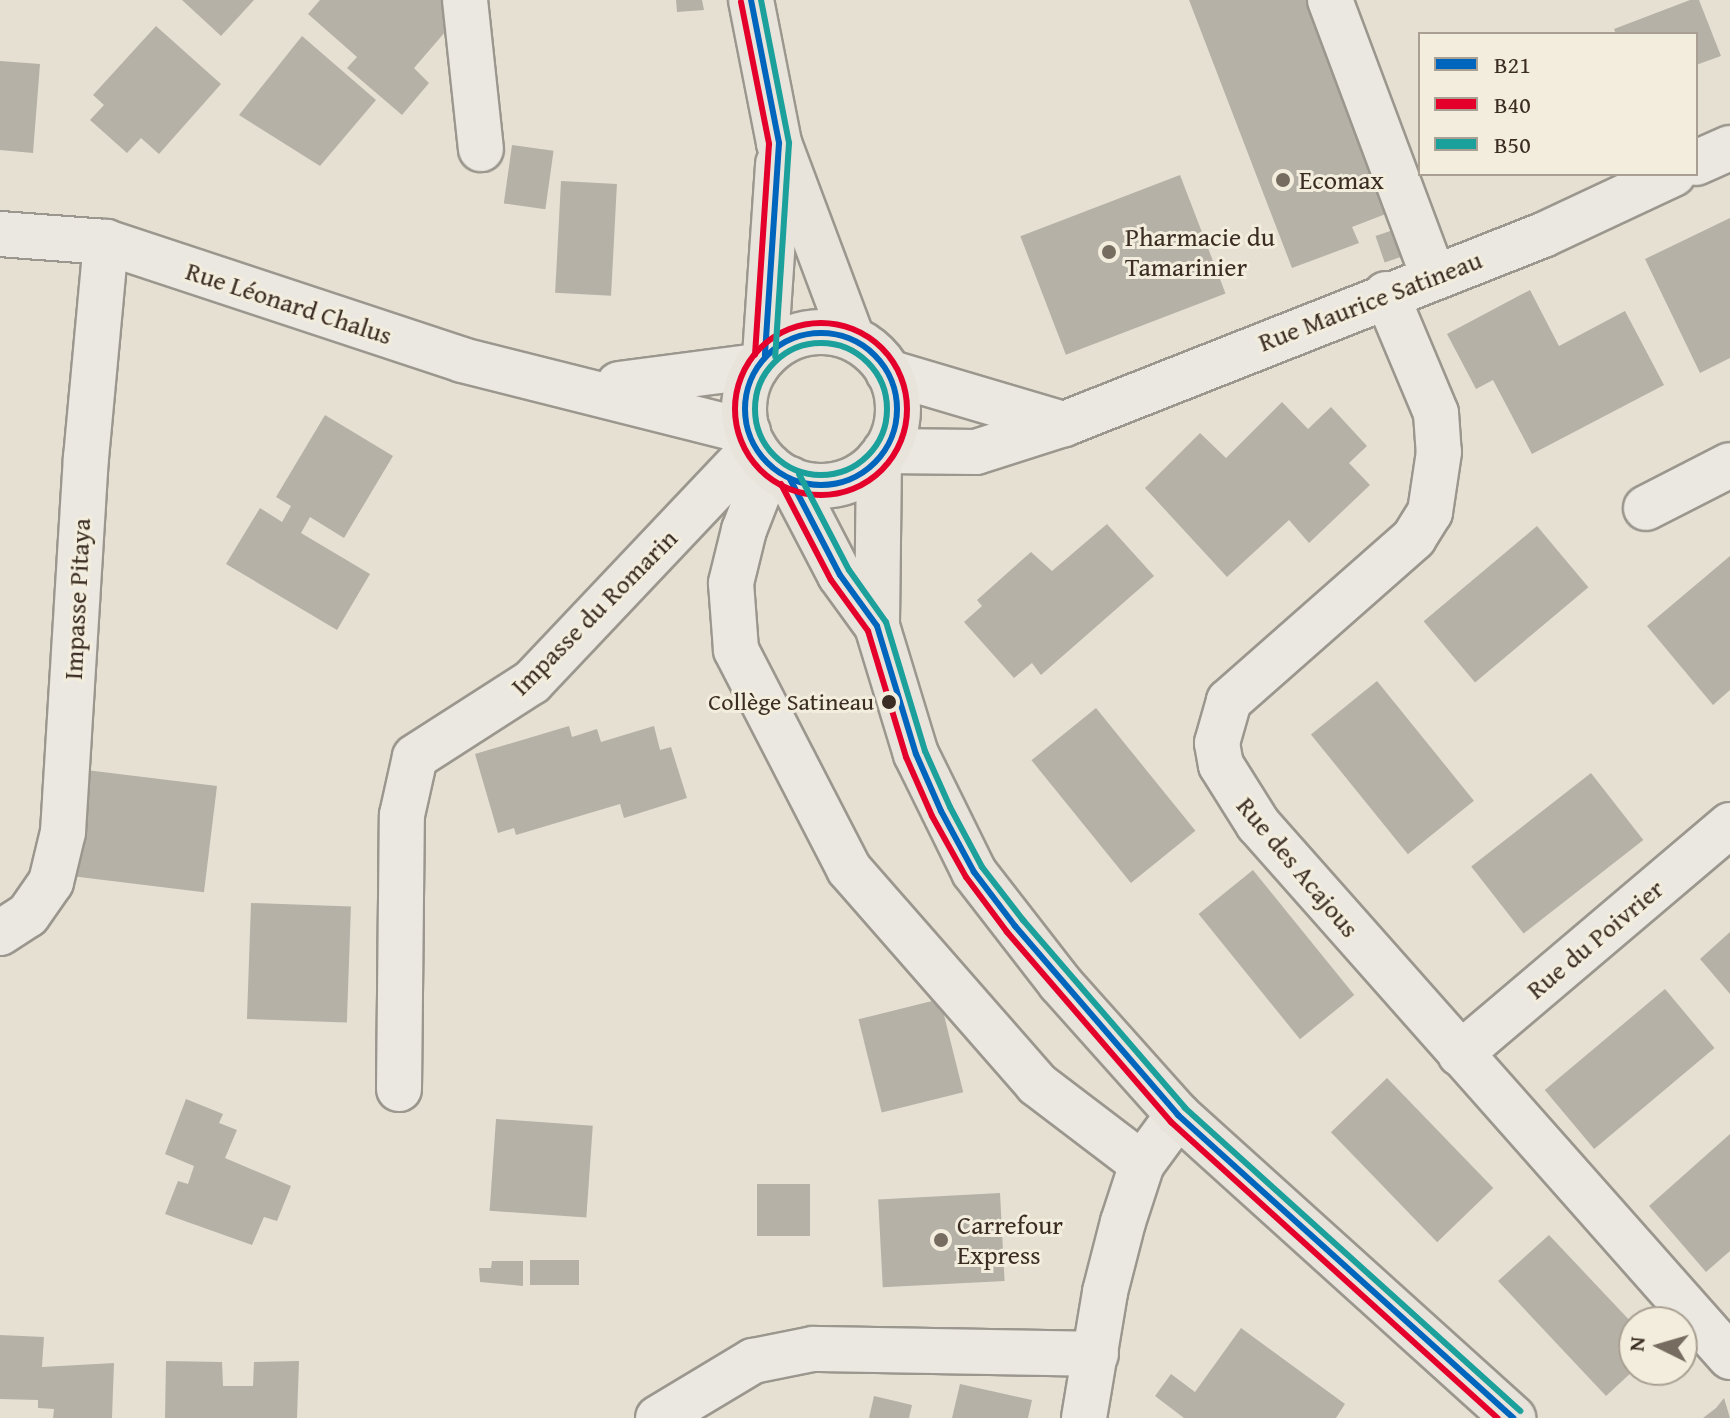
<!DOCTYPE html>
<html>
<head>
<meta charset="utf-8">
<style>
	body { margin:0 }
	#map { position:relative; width:1730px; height:1418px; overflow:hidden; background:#e5e0d2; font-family:"Gentium Book Plus",serif }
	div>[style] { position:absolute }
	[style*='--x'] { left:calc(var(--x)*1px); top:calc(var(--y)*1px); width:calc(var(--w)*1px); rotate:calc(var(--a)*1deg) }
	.building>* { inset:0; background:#b5b1a7; transform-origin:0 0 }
	.roads { filter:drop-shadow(2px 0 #9b978e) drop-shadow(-2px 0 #9b978e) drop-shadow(0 2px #9b978e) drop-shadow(0 -2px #9b978e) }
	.minor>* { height:44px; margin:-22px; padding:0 22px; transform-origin:22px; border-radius:22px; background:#ebe8e1 }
	.major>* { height:44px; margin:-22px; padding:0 22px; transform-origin:22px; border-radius:22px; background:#e8e4dc }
	.major>.ring { margin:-22px; padding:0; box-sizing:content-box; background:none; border:44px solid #e8e4dc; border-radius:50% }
	.bus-1>* { height:6px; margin:-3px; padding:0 3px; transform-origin:3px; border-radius:3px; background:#0065bd }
	.bus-1>.ring { margin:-3px; padding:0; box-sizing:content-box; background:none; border:6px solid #0065bd; border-radius:50% }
	.bus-2>* { height:6px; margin:-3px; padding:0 3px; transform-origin:3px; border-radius:3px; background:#e4002b }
	.bus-2>.ring { margin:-3px; padding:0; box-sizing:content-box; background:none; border:6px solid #e4002b; border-radius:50% }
	.bus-3>* { height:6px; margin:-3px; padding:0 3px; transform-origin:3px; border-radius:3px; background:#1ba09c }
	.bus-3>.ring { margin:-3px; padding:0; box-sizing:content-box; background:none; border:6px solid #1ba09c; border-radius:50% }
	.dots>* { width:22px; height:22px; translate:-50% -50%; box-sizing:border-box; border:4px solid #f3eddd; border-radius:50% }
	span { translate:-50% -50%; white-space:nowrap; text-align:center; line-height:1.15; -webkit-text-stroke:6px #f3eddd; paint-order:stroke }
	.bus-label { font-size:24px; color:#3b2d23 }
	.right { translate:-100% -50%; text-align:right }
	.poi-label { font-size:26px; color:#3b2d23 }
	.left { translate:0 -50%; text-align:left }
	.street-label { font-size:26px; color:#3b2d23 }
	.legend { position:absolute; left:1418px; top:32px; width:280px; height:144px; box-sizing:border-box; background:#f3eddd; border:2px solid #a9a093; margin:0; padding:10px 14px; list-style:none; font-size:24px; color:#3b2d23 }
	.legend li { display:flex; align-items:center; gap:16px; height:40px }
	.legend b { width:40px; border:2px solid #a9a093 }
	.north { position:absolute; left:1618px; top:1306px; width:80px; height:80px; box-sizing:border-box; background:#f3eddd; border:2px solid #a9a093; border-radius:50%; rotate:275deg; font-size:22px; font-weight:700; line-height:32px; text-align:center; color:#3b2d23 }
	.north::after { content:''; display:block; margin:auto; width:28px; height:36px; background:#766c60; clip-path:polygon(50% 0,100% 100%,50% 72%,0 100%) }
</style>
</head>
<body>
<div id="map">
	<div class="building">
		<div style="clip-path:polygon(182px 0,254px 0,221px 36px)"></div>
		<div style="clip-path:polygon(320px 0,444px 0,446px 31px,414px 68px,429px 83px,402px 115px,347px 68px,357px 57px,308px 14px)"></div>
		<div style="clip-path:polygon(676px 0,702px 0,704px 10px,677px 12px)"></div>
		<div style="clip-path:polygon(1189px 0,1310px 0,1391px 212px,1352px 227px,1359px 243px,1292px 268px)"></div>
		<div style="clip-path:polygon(1690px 0,1699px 0,1721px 56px,1696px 65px,1696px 34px,1616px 34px,1614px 29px)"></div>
		<div style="clip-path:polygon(156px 26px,221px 84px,159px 154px,141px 138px,127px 153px,90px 120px,104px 105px,93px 95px)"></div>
		<div style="clip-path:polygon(302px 36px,376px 100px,320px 166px,239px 115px)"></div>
		<div style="clip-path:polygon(0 61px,40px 64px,33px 153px,0 150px)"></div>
		<div style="left:512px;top:145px;width:42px;height:59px;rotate:8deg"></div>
		<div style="left:1180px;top:175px;width:127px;height:171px;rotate:69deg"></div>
		<div style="left:561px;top:181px;width:56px;height:112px;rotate:3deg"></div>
		<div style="clip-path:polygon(1730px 218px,1730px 358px,1700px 373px,1645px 259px)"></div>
		<div style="left:1402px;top:227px;width:28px;height:28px;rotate:71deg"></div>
		<div style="clip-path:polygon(1530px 290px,1559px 346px,1625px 311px,1664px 385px,1532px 454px,1493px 380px,1476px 389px,1447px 334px)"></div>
		<div style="clip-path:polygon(1282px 402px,1308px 429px,1331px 407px,1367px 446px,1349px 463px,1370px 485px,1309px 543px,1289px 520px,1227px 577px,1145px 488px,1200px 433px,1226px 458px)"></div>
		<div style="clip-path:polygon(325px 415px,393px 456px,344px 538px,310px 517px,301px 533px,370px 574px,337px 630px,226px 564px,260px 508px,282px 522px,291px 506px,276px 497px)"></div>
		<div style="clip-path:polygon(1107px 524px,1154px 576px,1041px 675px,1032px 663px,1014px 678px,964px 622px,982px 606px,977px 600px,1031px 552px,1052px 571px)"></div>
		<div style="left:1537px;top:526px;width:80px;height:148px;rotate:50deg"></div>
		<div style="clip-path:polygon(1730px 556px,1730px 690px,1713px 705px,1647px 626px)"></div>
		<div style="left:1377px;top:681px;width:154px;height:85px;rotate:51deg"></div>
		<div style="left:1096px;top:708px;width:158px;height:83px;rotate:51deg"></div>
		<div style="clip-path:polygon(569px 726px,572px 737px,597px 729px,601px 742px,654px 726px,660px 750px,671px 747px,687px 798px,624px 818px,620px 804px,516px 835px,514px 828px,498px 833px,475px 754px)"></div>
		<div style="left:86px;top:770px;width:132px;height:107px;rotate:7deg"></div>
		<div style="left:1591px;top:773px;width:85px;height:152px;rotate:52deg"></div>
		<div style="left:1253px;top:870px;width:161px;height:70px;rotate:51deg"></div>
		<div style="left:251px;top:903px;width:100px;height:116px;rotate:2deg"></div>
		<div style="clip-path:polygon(1730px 932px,1730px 994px,1700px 959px)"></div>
		<div style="left:1665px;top:989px;width:77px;height:157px;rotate:50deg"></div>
		<div style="left:940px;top:999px;width:96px;height:84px;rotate:76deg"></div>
		<div style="left:1387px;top:1078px;width:153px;height:78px;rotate:46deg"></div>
		<div style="clip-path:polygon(186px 1099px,223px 1114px,219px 1123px,237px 1130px,225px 1158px,291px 1186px,277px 1221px,264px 1217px,252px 1245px,165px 1214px,178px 1181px,188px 1184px,194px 1166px,165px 1154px)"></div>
		<div style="left:496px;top:1119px;width:97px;height:92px;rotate:4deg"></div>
		<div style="clip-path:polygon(1730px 1134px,1730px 1251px,1706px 1272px,1649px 1206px)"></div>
		<div style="left:810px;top:1184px;width:52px;height:53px;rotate:90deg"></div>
		<div style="left:1000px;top:1193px;width:88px;height:122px;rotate:87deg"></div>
		<div style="clip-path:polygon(1549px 1235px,1634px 1325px,1634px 1370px,1606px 1396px,1498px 1281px)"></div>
		<div style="left:530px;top:1260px;width:49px;height:25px"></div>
		<div style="clip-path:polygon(492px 1261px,523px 1261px,523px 1286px,480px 1282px,479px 1268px,491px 1268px)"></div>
		<div style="clip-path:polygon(1241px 1328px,1345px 1404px,1336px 1418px,1184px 1418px,1155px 1396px,1171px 1374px,1195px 1392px)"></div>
		<div style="clip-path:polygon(0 1335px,44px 1337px,42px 1367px,114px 1363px,112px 1418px,53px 1418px,54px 1409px,38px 1408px,38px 1400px,0 1399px)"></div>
		<div style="clip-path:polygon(166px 1361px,222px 1362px,223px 1386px,253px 1386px,254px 1362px,299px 1361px,297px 1418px,165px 1418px)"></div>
		<div style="clip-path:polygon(960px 1384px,1032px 1400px,1028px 1418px,952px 1418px)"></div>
		<div style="clip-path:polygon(874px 1396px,912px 1405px,909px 1418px,869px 1418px)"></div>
		<div style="clip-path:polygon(1724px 1398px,1730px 1418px,1703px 1418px,1716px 1408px)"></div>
	</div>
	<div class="roads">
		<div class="minor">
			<div style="--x:465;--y:0;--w:150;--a:83.9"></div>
			<div style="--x:1330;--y:0;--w:295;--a:69.5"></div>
			<div style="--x:1696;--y:163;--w:37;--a:-24"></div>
			<div style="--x:0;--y:234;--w:106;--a:4.3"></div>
			<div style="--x:106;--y:242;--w:375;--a:18.3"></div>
			<div style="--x:462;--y:360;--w:295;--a:14.1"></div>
			<div style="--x:1386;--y:294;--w:129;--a:67.2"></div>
			<div style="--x:1436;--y:413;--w:39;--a:86"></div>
			<div style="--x:1439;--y:452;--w:61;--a:98.5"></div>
			<div style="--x:1430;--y:512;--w:31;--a:122"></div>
			<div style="--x:1414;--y:538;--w:247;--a:138.6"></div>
			<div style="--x:1229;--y:701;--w:44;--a:105.9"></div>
			<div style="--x:1217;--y:743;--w:22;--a:80"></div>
			<div style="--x:1221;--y:765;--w:70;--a:57.9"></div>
			<div style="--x:1258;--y:824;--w:712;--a:48.47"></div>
			<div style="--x:888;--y:372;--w:184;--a:16.5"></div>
			<div style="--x:619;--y:384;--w:139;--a:-7.4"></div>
			<div style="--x:885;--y:451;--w:91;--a:0.6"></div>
			<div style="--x:976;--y:452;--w:92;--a:-17.7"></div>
			<div style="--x:1064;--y:424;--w:515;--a:-21.53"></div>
			<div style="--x:1543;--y:235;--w:144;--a:-25.1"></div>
			<div style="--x:769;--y:466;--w:69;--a:111.3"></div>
			<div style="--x:744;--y:530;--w:55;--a:103.8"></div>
			<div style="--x:731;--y:583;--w:67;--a:85.7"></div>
			<div style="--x:736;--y:650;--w:246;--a:62.7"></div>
			<div style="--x:849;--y:869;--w:286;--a:48.8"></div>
			<div style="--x:1037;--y:1084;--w:132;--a:37.3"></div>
			<div style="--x:1646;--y:508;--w:94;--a:-27.1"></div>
			<div style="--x:0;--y:933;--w:33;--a:-33"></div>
			<div style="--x:28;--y:915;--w:40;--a:-55.1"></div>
			<div style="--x:51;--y:882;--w:51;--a:-76.5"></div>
			<div style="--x:63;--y:832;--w:375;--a:-86.5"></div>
			<div style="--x:86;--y:458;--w:217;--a:-84.7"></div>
			<div style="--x:1460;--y:1054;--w:354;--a:-40.3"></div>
			<div style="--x:399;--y:1089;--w:274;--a:-89.4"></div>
			<div style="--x:402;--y:815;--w:59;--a:-77.4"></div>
			<div style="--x:415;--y:757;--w:139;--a:-32.7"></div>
			<div style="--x:532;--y:682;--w:323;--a:-46.6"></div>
			<div style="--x:658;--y:1418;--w:111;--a:-31"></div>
			<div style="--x:753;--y:1361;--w:61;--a:-11.3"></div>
			<div style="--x:813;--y:1349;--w:283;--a:1"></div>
			<div style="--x:1084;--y:1418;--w:128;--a:-80.5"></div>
			<div style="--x:1105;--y:1292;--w:72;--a:-75.6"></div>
			<div style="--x:1123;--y:1222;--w:61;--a:-71.9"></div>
			<div style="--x:1142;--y:1164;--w:61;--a:-53.7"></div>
		</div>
		<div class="major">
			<div style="--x:751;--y:0;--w:146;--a:78.9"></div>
			<div style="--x:779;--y:143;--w:208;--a:69.5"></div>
			<div class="ring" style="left:744px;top:332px;width:110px;height:110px"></div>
			<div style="--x:765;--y:356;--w:193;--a:-86.1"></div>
			<div style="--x:879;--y:459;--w:167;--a:90.7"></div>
			<div style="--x:877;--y:626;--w:134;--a:73.1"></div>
			<div style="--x:916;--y:754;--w:131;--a:63.8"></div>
			<div style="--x:974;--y:872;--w:140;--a:52.2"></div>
			<div style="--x:1060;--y:983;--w:177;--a:48.2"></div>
			<div style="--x:1178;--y:1115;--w:452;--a:42.1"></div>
			<div style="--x:790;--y:479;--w:108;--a:62.5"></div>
			<div style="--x:840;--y:575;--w:63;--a:54"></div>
		</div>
	</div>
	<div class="bus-1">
		<div style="--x:751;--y:0;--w:146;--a:78.9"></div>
		<div style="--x:779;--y:143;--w:213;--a:93.8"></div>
		<div class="ring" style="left:745px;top:333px;width:146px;height:146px"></div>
		<div style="--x:790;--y:479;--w:108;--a:62.5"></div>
		<div style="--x:840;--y:575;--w:63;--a:54"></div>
		<div style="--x:877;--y:626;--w:134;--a:73.1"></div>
		<div style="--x:916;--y:754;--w:62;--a:66.3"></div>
		<div style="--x:941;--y:811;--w:69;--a:61.6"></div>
		<div style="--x:974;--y:872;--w:68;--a:52.8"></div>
		<div style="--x:1015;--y:926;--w:250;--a:49.2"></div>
		<div style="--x:1178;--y:1115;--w:452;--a:42.1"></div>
	</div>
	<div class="bus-2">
		<div style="--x:741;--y:2;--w:145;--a:78.8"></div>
		<div style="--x:769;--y:144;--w:211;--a:93.8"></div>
		<div class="ring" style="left:735px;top:323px;width:166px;height:166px"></div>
		<div style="--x:781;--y:484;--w:108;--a:62.5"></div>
		<div style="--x:831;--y:580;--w:63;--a:54"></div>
		<div style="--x:868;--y:631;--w:132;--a:73.2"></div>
		<div style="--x:906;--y:757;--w:64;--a:66.2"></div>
		<div style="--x:932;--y:816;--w:70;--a:60.9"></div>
		<div style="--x:966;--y:877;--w:69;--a:53.3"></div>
		<div style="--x:1007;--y:932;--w:251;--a:49.2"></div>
		<div style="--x:1171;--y:1122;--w:441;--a:42.2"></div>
	</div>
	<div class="bus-3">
		<div style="--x:761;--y:0;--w:146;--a:78.9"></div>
		<div style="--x:789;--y:143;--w:214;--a:93.7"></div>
		<div class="ring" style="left:755px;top:343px;width:126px;height:126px"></div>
		<div style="--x:799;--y:474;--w:108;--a:62.5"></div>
		<div style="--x:849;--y:570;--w:64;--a:54.6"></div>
		<div style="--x:886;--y:622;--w:135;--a:73.2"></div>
		<div style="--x:925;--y:751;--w:61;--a:65.9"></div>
		<div style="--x:950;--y:807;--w:68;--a:61.9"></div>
		<div style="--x:982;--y:867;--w:67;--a:52.3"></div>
		<div style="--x:1023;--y:920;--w:248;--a:49.2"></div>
		<div style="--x:1185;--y:1108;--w:452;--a:42.1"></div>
	</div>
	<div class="dots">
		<div style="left:1283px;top:180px;background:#766c60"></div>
		<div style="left:1109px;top:252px;background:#766c60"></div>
		<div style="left:889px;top:702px;background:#3b2d23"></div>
		<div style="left:941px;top:1240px;background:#766c60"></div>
	</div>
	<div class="bus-label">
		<span class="right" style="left:874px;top:702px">Collège Satineau</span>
	</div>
	<div class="poi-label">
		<span class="left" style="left:1299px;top:180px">Ecomax</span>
		<span class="left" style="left:1125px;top:252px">Pharmacie du<br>Tamarinier</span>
		<span class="left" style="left:957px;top:1240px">Carrefour<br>Express</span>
	</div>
	<div class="street-label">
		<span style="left:1370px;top:301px;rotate:-21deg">Rue Maurice Satineau</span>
		<span style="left:289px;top:303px;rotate:18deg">Rue Léonard Chalus</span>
		<span style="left:77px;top:599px;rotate:-87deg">Impasse Pitaya</span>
		<span style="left:594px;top:612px;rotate:-45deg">Impasse du Romarin</span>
		<span style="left:1298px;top:867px;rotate:50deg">Rue des Acajous</span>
		<span style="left:1595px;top:939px;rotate:-40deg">Rue du Poivrier</span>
	</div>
	<ul class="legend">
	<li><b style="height:10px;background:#0065bd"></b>B21</li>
	<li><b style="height:10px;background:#e4002b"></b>B40</li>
	<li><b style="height:10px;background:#1ba09c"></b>B50</li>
	</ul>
	<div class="north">N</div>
</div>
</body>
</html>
